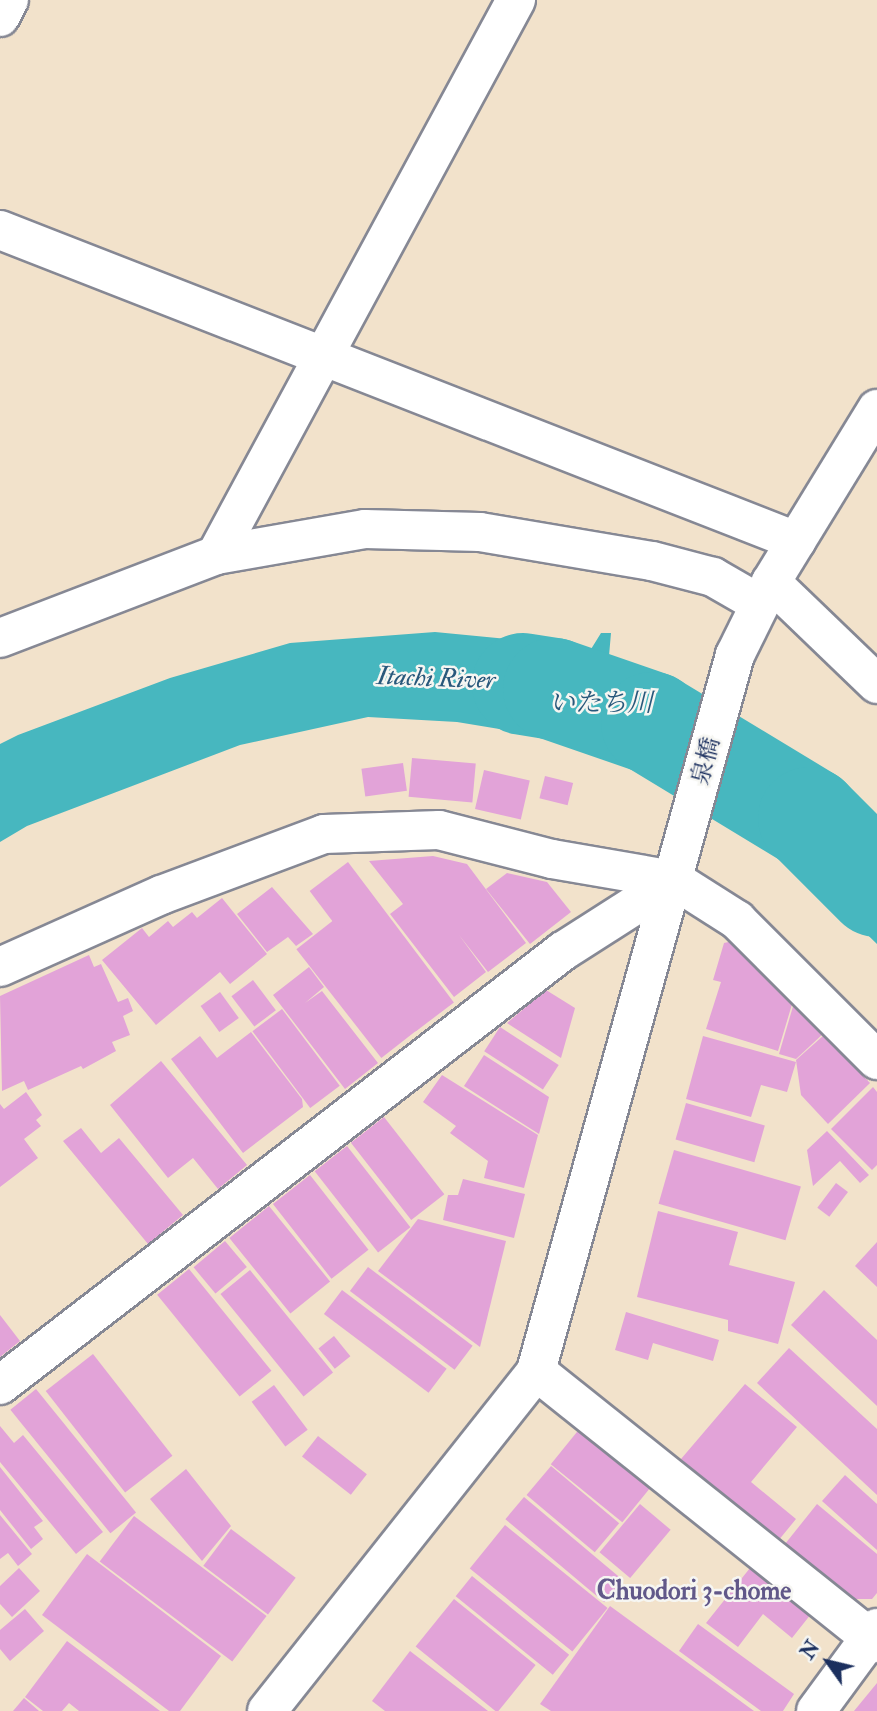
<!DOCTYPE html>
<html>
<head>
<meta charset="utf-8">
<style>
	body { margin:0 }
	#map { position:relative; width:877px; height:1711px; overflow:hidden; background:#f2e2cb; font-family:"IM FELL Double Pica","Noto Serif JP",serif }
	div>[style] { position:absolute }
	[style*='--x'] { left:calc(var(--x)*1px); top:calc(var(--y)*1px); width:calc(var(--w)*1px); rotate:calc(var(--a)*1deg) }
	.water>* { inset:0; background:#47b7bf }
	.river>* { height:102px; margin:-51px; padding:0 51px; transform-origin:51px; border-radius:51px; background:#47b7bf }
	.building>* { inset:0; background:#e2a3d8; transform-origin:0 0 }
	.roads { filter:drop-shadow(2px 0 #868894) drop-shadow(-2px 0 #868894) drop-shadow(0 2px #868894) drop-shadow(0 -2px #868894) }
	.minor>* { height:38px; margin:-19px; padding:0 19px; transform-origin:19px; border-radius:19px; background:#fff }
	span { translate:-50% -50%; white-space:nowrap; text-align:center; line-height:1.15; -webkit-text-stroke:5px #f6f6f2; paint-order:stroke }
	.street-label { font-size:24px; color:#1b2f5e }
	.water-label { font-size:26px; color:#28587b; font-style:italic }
	.neighbourhood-label { font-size:26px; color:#615889; font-weight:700 }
	.north { position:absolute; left:793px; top:1627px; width:70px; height:70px; -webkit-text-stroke:5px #f6f6f2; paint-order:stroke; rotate:304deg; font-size:19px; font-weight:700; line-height:28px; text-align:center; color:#1b2f5e }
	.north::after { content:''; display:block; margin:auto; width:24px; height:32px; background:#1b2f5e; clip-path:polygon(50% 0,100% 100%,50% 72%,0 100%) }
</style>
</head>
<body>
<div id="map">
	<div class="water">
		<div style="clip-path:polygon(435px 632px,519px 640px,588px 654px,601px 633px,611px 633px,609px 656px,666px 676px,645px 769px,555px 738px,457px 722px,368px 717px,240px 745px,27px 826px,0 842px,0 744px,18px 735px,170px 678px,290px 643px)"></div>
		<div style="clip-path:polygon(775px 742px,821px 774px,877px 830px,877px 944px,813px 882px,748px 836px)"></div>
	</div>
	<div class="river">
		<div style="--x:523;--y:684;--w:31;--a:9"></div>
		<div style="--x:554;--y:689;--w:104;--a:19.1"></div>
		<div style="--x:652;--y:723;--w:184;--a:31.2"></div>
		<div style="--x:809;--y:818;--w:96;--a:45"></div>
	</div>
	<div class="building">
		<div style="left:412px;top:758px;width:64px;height:39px;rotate:5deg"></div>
		<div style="left:403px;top:763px;width:28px;height:42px;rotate:82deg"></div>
		<div style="left:484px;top:770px;width:47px;height:40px;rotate:13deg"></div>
		<div style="left:545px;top:776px;width:29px;height:23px;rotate:14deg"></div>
		<div style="clip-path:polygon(433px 856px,467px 864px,526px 943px,488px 972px,459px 935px,486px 972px,454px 997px,390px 914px,403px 904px,369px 861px)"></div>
		<div style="left:348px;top:862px;width:176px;height:48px;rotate:53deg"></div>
		<div style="clip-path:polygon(507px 873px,547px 882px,571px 912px,530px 944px,486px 889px)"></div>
		<div style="clip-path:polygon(272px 887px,313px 934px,296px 946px,288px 937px,267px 952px,237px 914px)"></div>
		<div style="clip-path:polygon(222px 898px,267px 954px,230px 984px,220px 972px,156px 1025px,102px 960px,142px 928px,149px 937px,168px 921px,173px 927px,192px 912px,197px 918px)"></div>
		<div style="left:335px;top:919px;width:138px;height:49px;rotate:52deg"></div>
		<div style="clip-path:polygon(733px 941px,793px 1001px,778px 1051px,706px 1029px,721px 982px,713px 980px,724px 943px)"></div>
		<div style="clip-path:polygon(89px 955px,94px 967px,101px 964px,118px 1002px,128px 998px,133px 1011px,123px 1016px,130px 1035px,112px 1042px,116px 1051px,83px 1069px,81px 1066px,28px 1090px,24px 1081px,2px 1091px,0 996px)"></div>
		<div style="clip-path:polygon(309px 967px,324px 987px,305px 1003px,322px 991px,378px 1063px,345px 1089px,273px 995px)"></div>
		<div style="left:253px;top:980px;width:38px;height:27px;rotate:53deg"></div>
		<div style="clip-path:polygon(546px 990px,575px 1008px,561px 1058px,507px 1023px)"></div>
		<div style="left:220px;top:992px;width:32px;height:24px;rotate:54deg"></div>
		<div style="clip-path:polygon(794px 1003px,824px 1033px,796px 1059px,779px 1054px)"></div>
		<div style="left:282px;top:1009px;width:96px;height:37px;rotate:53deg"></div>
		<div style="left:500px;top:1027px;width:70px;height:29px;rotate:33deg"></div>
		<div style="clip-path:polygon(251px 1032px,302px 1099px,303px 1107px,243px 1153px,171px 1059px,200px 1036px,217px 1058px)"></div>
		<div style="clip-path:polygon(824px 1035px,870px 1083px,828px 1124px,801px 1095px,796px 1060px)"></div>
		<div style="clip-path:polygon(703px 1036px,796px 1062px,787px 1092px,761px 1085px,751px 1117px,686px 1099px)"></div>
		<div style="clip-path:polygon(484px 1055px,549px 1097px,539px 1134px,464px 1086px)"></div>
		<div style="clip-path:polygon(161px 1061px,247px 1165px,218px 1189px,193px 1158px,168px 1178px,110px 1105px)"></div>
		<div style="clip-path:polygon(442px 1075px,538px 1135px,524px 1188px,484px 1178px,488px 1161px,450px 1133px,456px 1126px,423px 1102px)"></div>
		<div style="clip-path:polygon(873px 1087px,877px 1092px,877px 1165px,872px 1170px,831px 1129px)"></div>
		<div style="clip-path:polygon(26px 1092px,42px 1115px,36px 1120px,41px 1126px,24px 1139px,38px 1158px,0 1187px,0 1104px,4px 1109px)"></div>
		<div style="left:686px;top:1103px;width:82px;height:38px;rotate:16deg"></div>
		<div style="left:384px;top:1117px;width:98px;height:42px;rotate:52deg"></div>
		<div style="clip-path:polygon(81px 1128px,101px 1153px,119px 1138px,183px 1215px,148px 1244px,63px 1141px)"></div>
		<div style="clip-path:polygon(827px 1131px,869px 1175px,860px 1183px,840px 1161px,813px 1186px,807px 1150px)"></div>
		<div style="left:347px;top:1146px;width:103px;height:41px;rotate:52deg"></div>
		<div style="left:674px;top:1150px;width:132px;height:56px;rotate:16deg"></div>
		<div style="left:310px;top:1175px;width:95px;height:47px;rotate:52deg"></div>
		<div style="clip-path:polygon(463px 1179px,525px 1194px,514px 1238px,443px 1220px,448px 1195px,458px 1195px)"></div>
		<div style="left:836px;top:1183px;width:15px;height:31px;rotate:37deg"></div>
		<div style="left:269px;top:1206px;width:97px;height:51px;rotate:51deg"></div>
		<div style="clip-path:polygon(658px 1211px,738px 1232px,729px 1265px,795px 1282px,778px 1344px,728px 1331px,728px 1320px,637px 1297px)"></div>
		<div style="clip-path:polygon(418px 1219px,506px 1241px,480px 1347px,378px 1271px)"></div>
		<div style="left:225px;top:1241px;width:34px;height:41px;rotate:50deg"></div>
		<div style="clip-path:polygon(877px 1242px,877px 1287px,855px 1266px)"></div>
		<div style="left:368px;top:1267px;width:131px;height:30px;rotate:37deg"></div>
		<div style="left:189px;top:1269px;width:131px;height:41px;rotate:51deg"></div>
		<div style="left:250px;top:1270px;width:132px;height:38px;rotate:51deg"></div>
		<div style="left:342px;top:1290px;width:131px;height:30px;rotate:37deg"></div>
		<div style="clip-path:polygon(824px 1290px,877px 1340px,877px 1406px,791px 1325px)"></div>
		<div style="clip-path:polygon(626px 1312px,719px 1340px,713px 1361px,653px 1343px,648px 1360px,615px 1350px)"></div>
		<div style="clip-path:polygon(0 1315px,20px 1341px,0 1357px)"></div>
		<div style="left:334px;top:1336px;width:26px;height:20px;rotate:51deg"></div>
		<div style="clip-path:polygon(789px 1348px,877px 1429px,877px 1495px,757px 1383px)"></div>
		<div style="left:93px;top:1354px;width:129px;height:60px;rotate:52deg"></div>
		<div style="clip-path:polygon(745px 1384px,797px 1427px,751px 1482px,796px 1519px,778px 1541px,681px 1459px)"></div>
		<div style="left:274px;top:1385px;width:56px;height:28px;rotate:53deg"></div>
		<div style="left:36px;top:1389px;width:159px;height:33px;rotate:51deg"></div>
		<div style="clip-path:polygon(0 1426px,14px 1443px,23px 1435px,103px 1532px,76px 1554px,0 1462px)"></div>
		<div style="left:581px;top:1427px;width:92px;height:48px;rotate:39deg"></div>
		<div style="left:318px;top:1436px;width:62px;height:26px;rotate:38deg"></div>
		<div style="left:551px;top:1466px;width:89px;height:38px;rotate:40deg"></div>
		<div style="clip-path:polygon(0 1467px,43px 1521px,34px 1527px,43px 1539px,31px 1549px,0 1510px)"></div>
		<div style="clip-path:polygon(186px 1469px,231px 1526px,202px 1561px,150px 1499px)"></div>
		<div style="clip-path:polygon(845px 1475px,877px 1504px,877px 1550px,822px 1501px)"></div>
		<div style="left:524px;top:1497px;width:129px;height:29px;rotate:40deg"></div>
		<div style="left:640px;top:1504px;width:40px;height:63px;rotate:40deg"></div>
		<div style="clip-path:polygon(817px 1504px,877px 1554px,877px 1593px,872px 1599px,852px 1599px,785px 1544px)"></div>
		<div style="clip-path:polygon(0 1515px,32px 1554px,18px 1566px,8px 1553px,0 1559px)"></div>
		<div style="left:134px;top:1516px;width:166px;height:57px;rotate:37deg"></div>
		<div style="left:505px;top:1525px;width:132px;height:56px;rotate:39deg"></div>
		<div style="left:231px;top:1529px;width:81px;height:46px;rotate:37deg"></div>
		<div style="clip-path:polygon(87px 1554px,221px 1656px,180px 1711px,169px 1711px,42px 1615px)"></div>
		<div style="clip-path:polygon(19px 1568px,40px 1591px,12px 1617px,0 1604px,0 1586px)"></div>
		<div style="clip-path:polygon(750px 1568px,811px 1614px,792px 1638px,763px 1614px,738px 1647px,706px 1623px)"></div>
		<div style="left:472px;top:1576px;width:125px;height:26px;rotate:39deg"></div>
		<div style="left:454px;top:1599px;width:105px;height:61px;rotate:39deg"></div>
		<div style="clip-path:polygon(610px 1606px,754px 1711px,551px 1711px,540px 1704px)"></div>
		<div style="clip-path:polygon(25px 1609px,44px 1631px,10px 1661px,0 1649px,0 1630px)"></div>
		<div style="clip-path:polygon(698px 1624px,794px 1694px,783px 1711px,761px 1711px,679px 1651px)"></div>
		<div style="clip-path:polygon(67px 1641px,160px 1711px,79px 1711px,69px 1703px,62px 1711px,43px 1711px,25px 1697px)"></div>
		<div style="clip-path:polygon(410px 1651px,488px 1711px,385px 1711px,372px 1701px)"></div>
		<div style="clip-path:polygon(877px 1683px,877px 1711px,854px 1711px)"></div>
		<div style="clip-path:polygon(24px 1698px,39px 1711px,13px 1711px)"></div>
	</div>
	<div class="roads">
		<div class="minor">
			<div style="--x:0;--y:17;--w:19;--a:-62"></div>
			<div style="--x:0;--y:230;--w:855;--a:21.34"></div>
			<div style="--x:216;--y:555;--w:631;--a:-61.61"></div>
			<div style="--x:771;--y:582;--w:147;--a:43.9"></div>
			<div style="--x:0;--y:638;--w:231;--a:-21"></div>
			<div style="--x:216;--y:555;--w:151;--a:-9.9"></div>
			<div style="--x:365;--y:529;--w:115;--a:1.5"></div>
			<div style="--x:480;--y:532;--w:174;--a:9.6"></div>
			<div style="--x:652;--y:561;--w:63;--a:14.7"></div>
			<div style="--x:713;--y:577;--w:54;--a:29.9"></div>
			<div style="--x:0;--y:967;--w:176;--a:-24.1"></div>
			<div style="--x:161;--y:895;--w:174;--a:-20.5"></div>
			<div style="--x:324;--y:834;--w:115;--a:-2"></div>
			<div style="--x:439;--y:830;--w:117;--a:14.4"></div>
			<div style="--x:552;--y:859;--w:124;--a:9.8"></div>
			<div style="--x:674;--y:880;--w:75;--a:32.4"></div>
			<div style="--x:737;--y:920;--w:198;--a:45"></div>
			<div style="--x:536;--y:1371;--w:436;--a:38.6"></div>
			<div style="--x:0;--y:1385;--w:711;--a:-37.63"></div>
			<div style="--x:563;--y:951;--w:132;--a:-32.6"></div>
			<div style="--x:267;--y:1711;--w:434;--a:-51.6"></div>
			<div style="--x:536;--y:1371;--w:743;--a:-74.47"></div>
			<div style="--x:735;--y:655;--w:81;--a:-63.7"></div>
			<div style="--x:771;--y:582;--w:203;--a:-58.5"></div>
			<div style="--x:816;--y:1711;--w:103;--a:-53.7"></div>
		</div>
	</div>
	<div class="street-label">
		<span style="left:706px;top:761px;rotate:-75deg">泉橋</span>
	</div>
	<div class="water-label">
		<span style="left:436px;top:679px;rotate:2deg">Itachi River</span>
		<span style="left:601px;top:704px">いたち川</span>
	</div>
	<div class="neighbourhood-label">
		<span style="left:694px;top:1592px">Chuodori 3-chome</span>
	</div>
	<div class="north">N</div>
</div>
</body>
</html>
